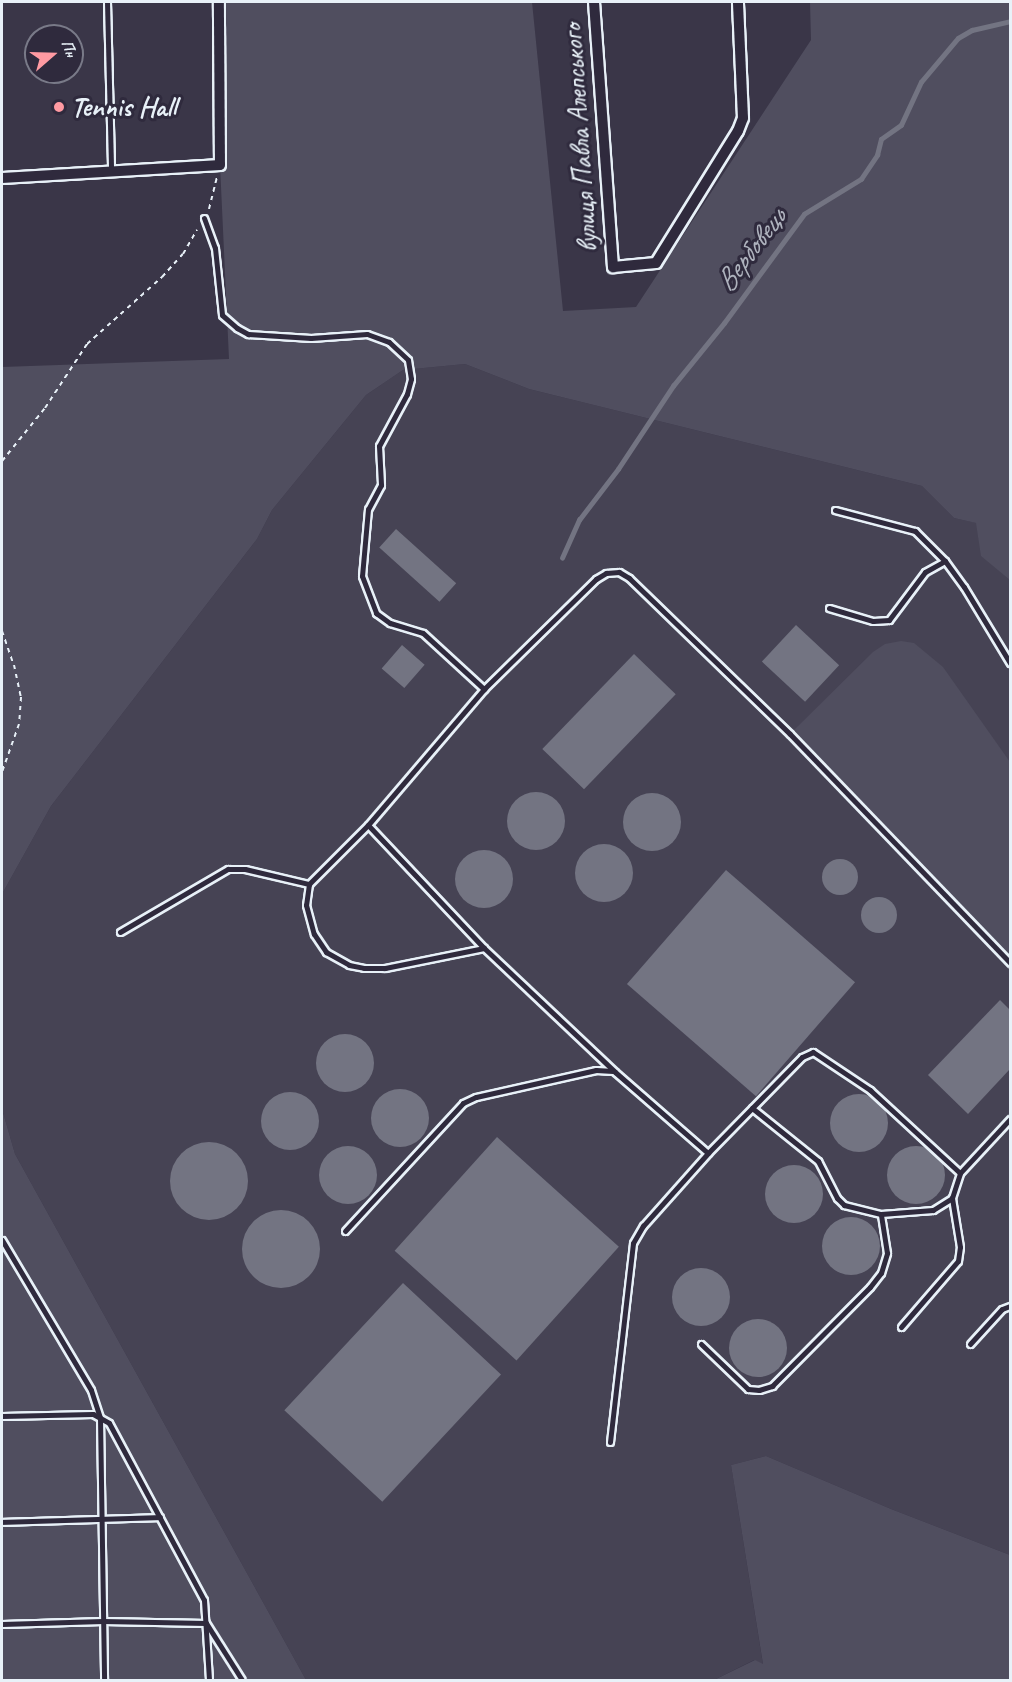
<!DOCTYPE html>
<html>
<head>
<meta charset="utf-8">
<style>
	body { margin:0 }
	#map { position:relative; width:1012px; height:1682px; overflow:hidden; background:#3a3648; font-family:Caveat,sans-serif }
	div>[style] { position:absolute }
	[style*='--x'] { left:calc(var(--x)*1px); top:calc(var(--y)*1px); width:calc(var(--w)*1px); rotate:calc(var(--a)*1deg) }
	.built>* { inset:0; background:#464354 }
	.green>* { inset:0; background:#504e5f }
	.water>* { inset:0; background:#737482; transform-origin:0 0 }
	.round { border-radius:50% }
	.stream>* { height:4.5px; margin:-2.25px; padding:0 2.25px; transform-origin:2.25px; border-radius:2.25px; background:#737482 }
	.path>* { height:2px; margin-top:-1px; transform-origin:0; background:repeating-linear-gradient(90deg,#e8f1f8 0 4.5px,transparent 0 9px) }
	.roads { filter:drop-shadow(2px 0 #e8f1f8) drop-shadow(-2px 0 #e8f1f8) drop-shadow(0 2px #e8f1f8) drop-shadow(0 -2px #e8f1f8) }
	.lane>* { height:5px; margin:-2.5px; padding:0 2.5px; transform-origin:2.5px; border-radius:2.5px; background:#2f2a3d }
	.street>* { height:10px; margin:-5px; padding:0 5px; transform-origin:5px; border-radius:5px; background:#2f2a3d }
	.dots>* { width:16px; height:16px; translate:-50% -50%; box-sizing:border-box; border:3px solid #2f2a3d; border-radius:50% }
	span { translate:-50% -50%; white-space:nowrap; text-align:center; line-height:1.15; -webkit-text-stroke:6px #2f2a3d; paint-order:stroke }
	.poi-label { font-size:28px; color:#e8f1f8; font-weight:700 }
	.left { translate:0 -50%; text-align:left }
	.street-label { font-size:28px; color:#e8f1f8 }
	.water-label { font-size:30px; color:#aeb2bd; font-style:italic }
	.frame { position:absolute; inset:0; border:3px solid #e8f1f8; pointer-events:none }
	.north { position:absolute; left:24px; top:24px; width:60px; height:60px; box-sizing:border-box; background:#2f2a3d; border:2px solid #797a88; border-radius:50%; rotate:70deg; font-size:16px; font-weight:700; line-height:24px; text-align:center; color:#e8f1f8 }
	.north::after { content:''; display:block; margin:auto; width:21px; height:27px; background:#ff9aa2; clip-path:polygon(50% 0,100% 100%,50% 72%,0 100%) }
</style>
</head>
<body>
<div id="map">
	<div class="built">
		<div style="clip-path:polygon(465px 364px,529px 389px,922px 486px,954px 518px,1010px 530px,1010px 1555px,891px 1509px,766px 1456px,731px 1465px,763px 1665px,754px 1660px,714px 1680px,306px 1680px,15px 1154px,2px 1109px,2px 894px,51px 806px,257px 539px,272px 510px,366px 395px,403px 370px)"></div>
	</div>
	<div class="green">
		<div style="clip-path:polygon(219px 2px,532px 2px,563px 311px,636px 307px,811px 40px,810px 2px,1010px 2px,1010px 580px,981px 556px,976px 523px,954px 518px,922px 486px,529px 389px,465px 364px,403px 370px,366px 395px,272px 510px,257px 539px,51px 806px,2px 894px,2px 367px,229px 359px,220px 165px)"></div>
		<div style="clip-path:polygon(901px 641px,914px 643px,943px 667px,1010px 762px,1010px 963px,790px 734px,873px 652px,885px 644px)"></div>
		<div style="clip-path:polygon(2px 1109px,15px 1154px,306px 1680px,2px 1680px)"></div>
		<div style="clip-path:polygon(766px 1456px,891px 1509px,1010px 1555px,1010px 1680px,714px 1680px,755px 1660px,763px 1664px,731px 1465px)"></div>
	</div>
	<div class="water">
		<div style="left:396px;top:529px;width:81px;height:25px;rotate:42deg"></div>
		<div style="left:796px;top:625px;width:59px;height:50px;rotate:43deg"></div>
		<div style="left:402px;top:645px;width:30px;height:31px;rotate:41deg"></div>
		<div style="left:634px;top:654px;width:58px;height:132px;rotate:44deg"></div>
		<div class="round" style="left:507px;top:792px;width:58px;height:58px"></div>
		<div class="round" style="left:623px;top:793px;width:58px;height:58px"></div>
		<div class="round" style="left:575px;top:844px;width:58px;height:58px"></div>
		<div class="round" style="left:455px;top:850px;width:58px;height:58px"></div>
		<div class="round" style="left:822px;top:859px;width:36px;height:36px"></div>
		<div style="left:726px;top:870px;width:171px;height:151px;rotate:41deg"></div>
		<div class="round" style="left:861px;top:897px;width:36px;height:36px"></div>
		<div style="clip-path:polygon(1000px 1000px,1010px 1010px,1010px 1069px,968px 1114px,928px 1075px)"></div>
		<div class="round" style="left:316px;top:1034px;width:58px;height:58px"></div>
		<div class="round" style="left:371px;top:1089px;width:58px;height:58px"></div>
		<div class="round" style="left:261px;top:1092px;width:58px;height:58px"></div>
		<div class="round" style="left:830px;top:1094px;width:58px;height:58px"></div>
		<div style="left:497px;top:1137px;width:164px;height:153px;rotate:42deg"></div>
		<div class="round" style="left:170px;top:1142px;width:78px;height:78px"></div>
		<div class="round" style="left:319px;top:1146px;width:58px;height:58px"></div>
		<div class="round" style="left:887px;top:1146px;width:58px;height:58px"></div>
		<div class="round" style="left:765px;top:1165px;width:58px;height:58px"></div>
		<div class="round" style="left:242px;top:1210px;width:78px;height:78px"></div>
		<div class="round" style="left:822px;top:1217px;width:58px;height:58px"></div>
		<div class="round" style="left:672px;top:1268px;width:58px;height:58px"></div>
		<div style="left:403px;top:1283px;width:134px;height:174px;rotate:43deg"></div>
		<div class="round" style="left:729px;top:1319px;width:58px;height:58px"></div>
	</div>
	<div class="stream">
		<div style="--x:562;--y:558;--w:42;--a:-65.9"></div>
		<div style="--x:579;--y:520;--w:64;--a:-52.6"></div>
		<div style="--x:618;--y:469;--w:100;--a:-56.5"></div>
		<div style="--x:673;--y:386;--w:81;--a:-51"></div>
		<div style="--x:724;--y:323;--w:135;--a:-53.7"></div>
		<div style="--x:804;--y:214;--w:67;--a:-31.6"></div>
		<div style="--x:861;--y:179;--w:29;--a:-56"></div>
		<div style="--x:877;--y:155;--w:16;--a:-76"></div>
		<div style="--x:881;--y:139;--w:24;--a:-35"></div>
		<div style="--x:901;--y:125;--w:47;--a:-65.1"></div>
		<div style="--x:921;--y:82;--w:57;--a:-49.9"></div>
		<div style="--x:958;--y:38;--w:16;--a:-30"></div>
		<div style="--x:972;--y:30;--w:39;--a:-13"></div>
	</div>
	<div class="path">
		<div style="--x:209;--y:209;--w:33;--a:-76"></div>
		<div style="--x:2;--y:461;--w:68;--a:-50.9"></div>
		<div style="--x:45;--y:408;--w:77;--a:-56.7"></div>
		<div style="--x:87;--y:344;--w:101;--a:-41.8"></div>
		<div style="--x:162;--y:277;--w:31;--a:-48"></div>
		<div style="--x:183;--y:254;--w:28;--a:-60"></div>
		<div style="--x:2;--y:631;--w:36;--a:71"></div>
		<div style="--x:14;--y:665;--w:33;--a:78"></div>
		<div style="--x:21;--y:697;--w:27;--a:94"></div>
		<div style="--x:19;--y:724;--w:51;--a:109.5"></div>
	</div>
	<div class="roads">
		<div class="lane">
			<div style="--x:107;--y:2;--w:169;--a:88.6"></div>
			<div style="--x:204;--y:218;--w:32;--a:70"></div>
			<div style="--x:215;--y:248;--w:67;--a:84"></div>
			<div style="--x:222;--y:315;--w:20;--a:41"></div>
			<div style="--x:237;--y:328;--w:13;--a:29"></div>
			<div style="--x:248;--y:334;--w:63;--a:3.6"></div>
			<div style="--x:311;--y:338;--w:56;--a:-4.1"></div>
			<div style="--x:367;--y:334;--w:23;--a:20"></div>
			<div style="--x:389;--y:342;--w:26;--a:43"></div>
			<div style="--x:408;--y:360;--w:19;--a:81"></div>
			<div style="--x:411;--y:379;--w:16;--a:105"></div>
			<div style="--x:407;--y:394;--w:59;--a:118.3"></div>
			<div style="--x:379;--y:446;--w:39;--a:87"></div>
			<div style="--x:381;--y:485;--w:27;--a:118"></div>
			<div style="--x:368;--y:509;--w:67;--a:95.1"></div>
			<div style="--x:362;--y:576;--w:40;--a:69"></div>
			<div style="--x:376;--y:613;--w:17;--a:36"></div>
			<div style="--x:390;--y:623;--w:34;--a:17"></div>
			<div style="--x:423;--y:633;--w:83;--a:42.6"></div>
			<div style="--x:835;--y:510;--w:83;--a:14.7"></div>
			<div style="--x:915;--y:531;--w:42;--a:45"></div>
			<div style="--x:829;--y:608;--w:46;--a:16.5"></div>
			<div style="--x:873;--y:621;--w:16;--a:-4"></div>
			<div style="--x:889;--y:620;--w:60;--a:-53.1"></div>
			<div style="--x:925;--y:572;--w:23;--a:-29"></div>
			<div style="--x:945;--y:561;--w:32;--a:54"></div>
			<div style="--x:964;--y:587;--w:89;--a:58.8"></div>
			<div style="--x:368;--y:825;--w:169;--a:46.7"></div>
			<div style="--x:484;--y:948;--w:180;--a:43.4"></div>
			<div style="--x:615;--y:1072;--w:123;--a:41.1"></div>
			<div style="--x:708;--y:1153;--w:134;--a:-45.6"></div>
			<div style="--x:802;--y:1057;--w:12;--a:-24"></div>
			<div style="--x:813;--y:1052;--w:69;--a:33.7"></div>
			<div style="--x:870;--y:1090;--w:122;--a:42.7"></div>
			<div style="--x:309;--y:884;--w:21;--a:98"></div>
			<div style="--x:306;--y:905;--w:30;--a:75"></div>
			<div style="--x:314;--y:934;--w:22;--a:56"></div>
			<div style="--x:326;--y:952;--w:26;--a:29"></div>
			<div style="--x:349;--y:965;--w:15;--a:11"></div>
			<div style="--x:364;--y:968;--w:21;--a:0"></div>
			<div style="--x:385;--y:968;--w:101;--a:-11.4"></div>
			<div style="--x:120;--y:932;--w:125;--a:-30.3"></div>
			<div style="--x:228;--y:869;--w:17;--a:0"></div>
			<div style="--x:245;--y:869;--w:66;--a:13.2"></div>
			<div style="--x:309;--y:884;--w:83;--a:-45"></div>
			<div style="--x:368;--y:825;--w:179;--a:-49.5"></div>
			<div style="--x:484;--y:689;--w:157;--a:-44.5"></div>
			<div style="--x:596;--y:579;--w:12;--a:-31"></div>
			<div style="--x:606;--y:573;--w:13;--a:-4"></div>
			<div style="--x:619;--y:572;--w:12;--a:31"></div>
			<div style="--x:629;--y:578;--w:224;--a:44.1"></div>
			<div style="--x:790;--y:734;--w:318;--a:46.1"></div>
			<div style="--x:752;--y:1108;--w:85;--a:38.8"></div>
			<div style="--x:818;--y:1161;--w:42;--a:62.8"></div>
			<div style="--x:837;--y:1198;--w:10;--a:45"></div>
			<div style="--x:844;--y:1205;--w:38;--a:14"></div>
			<div style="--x:345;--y:1231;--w:174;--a:-47.3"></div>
			<div style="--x:463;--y:1103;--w:14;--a:-25"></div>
			<div style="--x:476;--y:1097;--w:123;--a:-12.7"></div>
			<div style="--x:596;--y:1070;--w:17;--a:3"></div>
			<div style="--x:2;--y:1240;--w:174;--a:59.3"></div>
			<div style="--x:91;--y:1390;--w:29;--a:72"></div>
			<div style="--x:100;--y:1418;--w:262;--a:89.1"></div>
			<div style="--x:901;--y:1327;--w:87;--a:-49.2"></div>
			<div style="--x:958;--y:1261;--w:14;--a:-82"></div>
			<div style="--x:960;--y:1247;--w:50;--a:-99.3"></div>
			<div style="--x:952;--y:1198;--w:26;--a:-72"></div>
			<div style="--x:960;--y:1173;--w:74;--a:-47.2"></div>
			<div style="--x:701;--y:1344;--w:65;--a:43.8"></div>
			<div style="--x:748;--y:1389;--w:11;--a:5"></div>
			<div style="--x:759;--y:1390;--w:14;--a:-17"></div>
			<div style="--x:772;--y:1386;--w:139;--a:-45.3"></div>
			<div style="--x:870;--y:1287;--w:18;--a:-52"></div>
			<div style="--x:881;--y:1273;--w:21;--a:-73"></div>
			<div style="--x:887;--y:1253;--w:39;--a:-99"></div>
			<div style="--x:881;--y:1214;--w:52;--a:-4.4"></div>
			<div style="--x:933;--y:1210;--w:22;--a:-32"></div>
			<div style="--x:970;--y:1344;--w:47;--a:-47.6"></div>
			<div style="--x:1002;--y:1309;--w:9;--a:-21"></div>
			<div style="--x:2;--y:1416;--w:91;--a:-1.3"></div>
			<div style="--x:93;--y:1414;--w:18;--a:29"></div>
			<div style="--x:109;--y:1423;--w:201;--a:61.8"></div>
			<div style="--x:204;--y:1600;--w:80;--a:86.4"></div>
			<div style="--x:610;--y:1442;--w:200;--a:-83.4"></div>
			<div style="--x:633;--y:1243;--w:20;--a:-60"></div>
			<div style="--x:643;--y:1226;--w:98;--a:-48.3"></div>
			<div style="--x:2;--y:1522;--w:158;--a:-1.8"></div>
			<div style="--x:2;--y:1624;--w:101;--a:-1.7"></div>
			<div style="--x:103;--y:1621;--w:103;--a:1.1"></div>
			<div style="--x:206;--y:1623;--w:67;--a:57.7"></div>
		</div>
		<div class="street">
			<div style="--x:594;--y:2;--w:266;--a:85.9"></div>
			<div style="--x:613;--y:267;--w:43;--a:-5.3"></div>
			<div style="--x:656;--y:263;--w:155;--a:-58.2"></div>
			<div style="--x:738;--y:131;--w:14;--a:-69"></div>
			<div style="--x:743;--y:118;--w:116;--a:-92.5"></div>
			<div style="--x:2;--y:178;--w:218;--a:-3.4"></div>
			<div style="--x:220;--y:165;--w:163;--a:-90.4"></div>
		</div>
	</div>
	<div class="dots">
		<div style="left:59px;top:107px;background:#ff9aa2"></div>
	</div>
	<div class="poi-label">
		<span class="left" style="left:71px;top:107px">Tennis Hall</span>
	</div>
	<div class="street-label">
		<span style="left:580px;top:138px;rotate:-94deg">вулиця Павла Алепського</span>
	</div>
	<div class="water-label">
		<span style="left:750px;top:250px;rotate:-53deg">Вербовець</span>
	</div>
	<div class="frame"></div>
	<div class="north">Пн</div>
</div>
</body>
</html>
